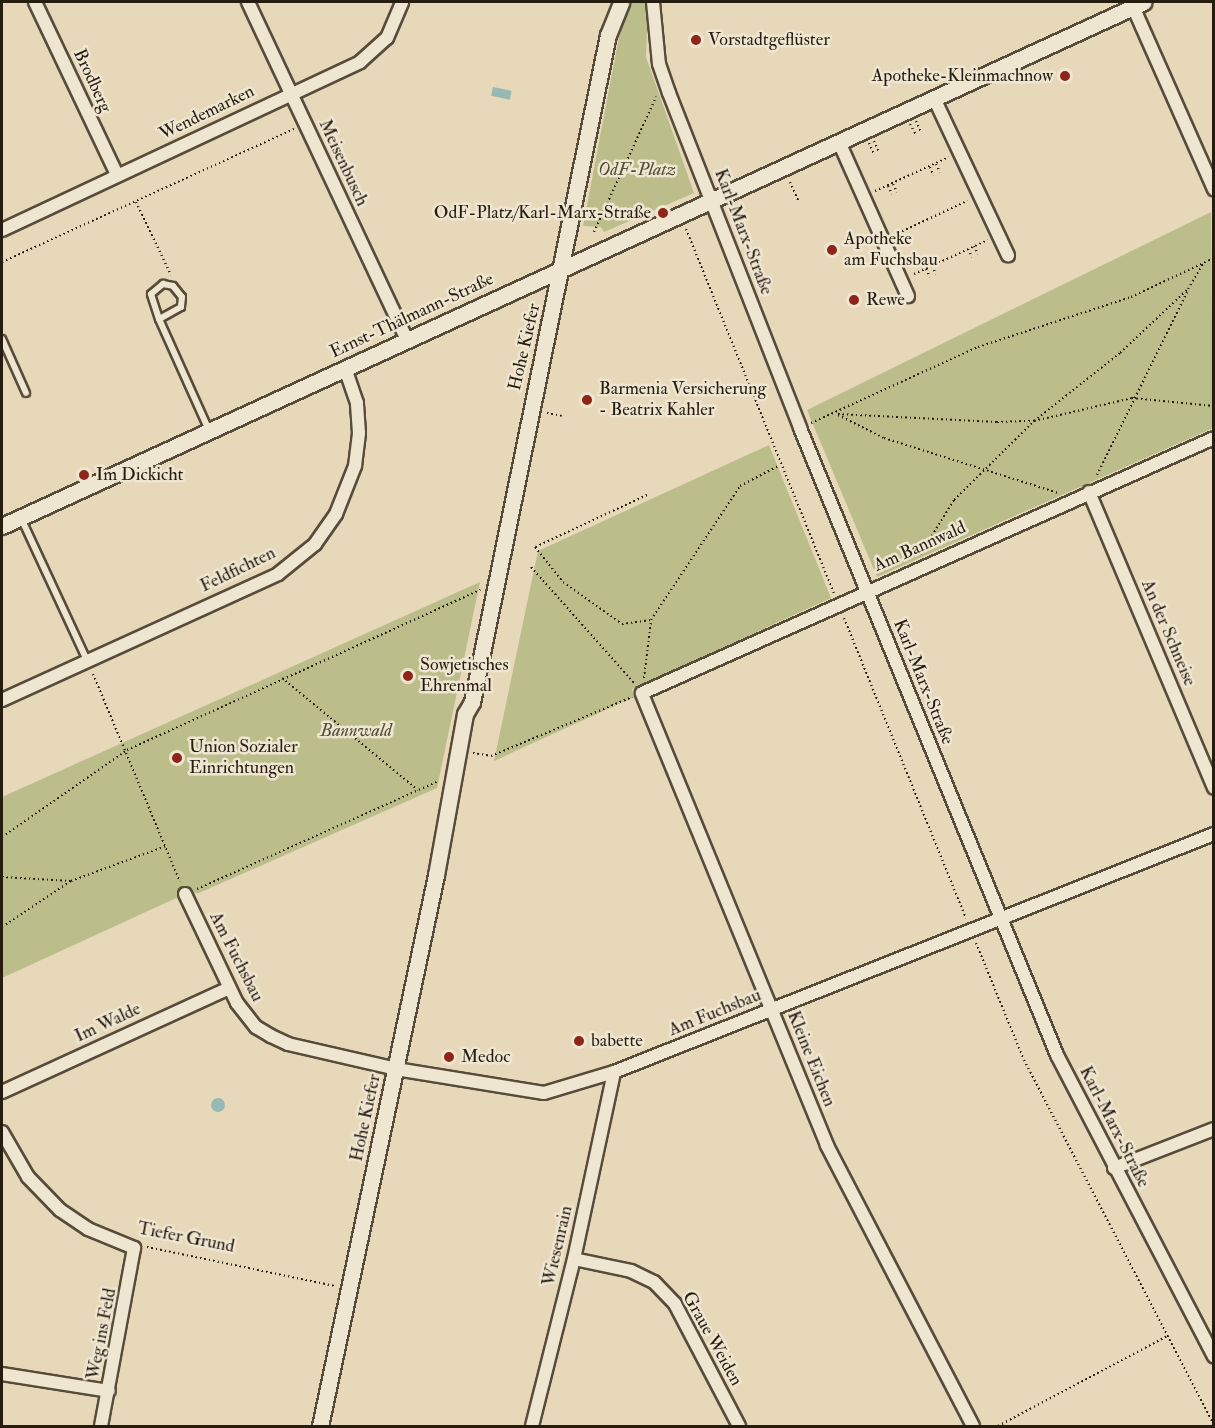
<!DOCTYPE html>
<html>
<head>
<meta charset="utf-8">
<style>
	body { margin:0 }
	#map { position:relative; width:1215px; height:1428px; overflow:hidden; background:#e6d8b9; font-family:"IM FELL Double Pica",serif }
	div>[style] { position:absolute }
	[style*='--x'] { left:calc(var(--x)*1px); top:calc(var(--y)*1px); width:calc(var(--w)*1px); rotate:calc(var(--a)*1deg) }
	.green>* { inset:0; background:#bbbd8b }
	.water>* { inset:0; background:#96b9b3; transform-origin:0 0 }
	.round { border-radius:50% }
	.path>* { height:2px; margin-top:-1px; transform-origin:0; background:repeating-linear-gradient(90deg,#271c10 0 1.5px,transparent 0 4.5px) }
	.roads { filter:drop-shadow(2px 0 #574b3a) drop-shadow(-2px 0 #574b3a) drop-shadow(0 2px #574b3a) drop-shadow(0 -2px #574b3a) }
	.service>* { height:6px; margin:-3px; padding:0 3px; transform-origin:3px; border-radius:3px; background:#efe6d2 }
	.minor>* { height:12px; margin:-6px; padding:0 6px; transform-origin:6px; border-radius:6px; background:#efe6d2 }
	.tertiary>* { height:15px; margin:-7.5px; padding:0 7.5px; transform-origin:7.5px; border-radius:7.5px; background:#efe6d2 }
	.dots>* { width:16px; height:16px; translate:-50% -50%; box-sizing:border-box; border:3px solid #efe6d2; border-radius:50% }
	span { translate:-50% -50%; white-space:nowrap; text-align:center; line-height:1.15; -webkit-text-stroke:5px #efe6d2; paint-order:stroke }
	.poi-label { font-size:18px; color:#271c10 }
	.left { translate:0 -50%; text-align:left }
	.right { translate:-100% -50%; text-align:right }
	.street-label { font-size:18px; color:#271c10 }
	.park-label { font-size:18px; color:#534c35; font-style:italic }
	.frame { position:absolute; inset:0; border:3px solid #271c10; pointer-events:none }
</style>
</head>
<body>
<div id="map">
	<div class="green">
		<div style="clip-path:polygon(631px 2px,648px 2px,646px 57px,694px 193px,604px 232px,601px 227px,583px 226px,619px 37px)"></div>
		<div style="clip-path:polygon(1211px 212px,1213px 428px,877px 577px,807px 410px)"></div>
		<div style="clip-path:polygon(769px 445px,831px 598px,632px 689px,634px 697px,494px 761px,538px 551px)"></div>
		<div style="clip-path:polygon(480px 582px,437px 788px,199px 893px,185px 894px,2px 978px,2px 797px)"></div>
	</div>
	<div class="water">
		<div style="left:493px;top:87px;width:19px;height:9px;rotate:12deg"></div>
		<div class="round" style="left:211px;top:1098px;width:14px;height:14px"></div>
	</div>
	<div class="path">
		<div style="--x:916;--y:121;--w:12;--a:66"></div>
		<div style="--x:910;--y:124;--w:13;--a:61"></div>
		<div style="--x:874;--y:141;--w:12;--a:66"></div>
		<div style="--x:869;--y:143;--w:12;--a:66"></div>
		<div style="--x:936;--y:164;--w:9;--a:63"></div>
		<div style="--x:930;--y:167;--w:9;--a:69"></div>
		<div style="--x:790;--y:182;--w:20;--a:66"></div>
		<div style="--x:893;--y:184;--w:9;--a:63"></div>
		<div style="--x:888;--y:186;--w:9;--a:63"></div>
		<div style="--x:875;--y:191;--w:81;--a:-24.7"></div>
		<div style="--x:136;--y:202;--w:81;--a:64.4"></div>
		<div style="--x:686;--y:229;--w:393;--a:67.9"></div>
		<div style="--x:594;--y:232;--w:149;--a:-65.3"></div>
		<div style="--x:894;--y:235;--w:81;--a:-25"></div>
		<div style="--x:974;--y:246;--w:9;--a:63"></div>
		<div style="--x:968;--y:249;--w:9;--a:63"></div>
		<div style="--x:2;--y:262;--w:321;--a:-24.5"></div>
		<div style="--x:932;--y:266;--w:9;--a:63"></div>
		<div style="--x:926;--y:269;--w:9;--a:63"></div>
		<div style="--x:914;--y:274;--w:81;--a:-24.7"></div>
		<div style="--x:547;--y:413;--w:15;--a:11"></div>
		<div style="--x:838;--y:414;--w:159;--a:2.9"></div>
		<div style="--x:997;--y:422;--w:37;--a:-2"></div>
		<div style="--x:1034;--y:421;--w:101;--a:-13.2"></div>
		<div style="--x:1132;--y:398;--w:82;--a:5.6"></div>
		<div style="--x:838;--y:415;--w:51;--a:26.6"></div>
		<div style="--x:884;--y:438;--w:182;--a:17.5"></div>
		<div style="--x:811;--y:423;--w:183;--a:-24.5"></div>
		<div style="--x:978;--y:347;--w:161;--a:-18.1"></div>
		<div style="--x:1131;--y:297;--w:92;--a:-25.2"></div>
		<div style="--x:1097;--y:475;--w:204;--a:-63.8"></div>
		<div style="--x:647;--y:495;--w:123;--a:155.1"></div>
		<div style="--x:535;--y:547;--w:45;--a:51.3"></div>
		<div style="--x:563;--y:582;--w:72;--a:35.4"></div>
		<div style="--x:622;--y:624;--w:29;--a:-8"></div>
		<div style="--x:651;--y:620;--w:161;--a:-56.4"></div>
		<div style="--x:740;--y:486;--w:45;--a:-27.7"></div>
		<div style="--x:920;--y:555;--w:65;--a:-58.3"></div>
		<div style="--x:954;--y:500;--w:112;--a:-44.6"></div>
		<div style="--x:1034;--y:421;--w:110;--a:-38.3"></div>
		<div style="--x:1120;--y:353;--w:93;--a:-43.3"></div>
		<div style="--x:1188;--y:289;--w:31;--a:-59"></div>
		<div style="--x:531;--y:567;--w:157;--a:48.4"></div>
		<div style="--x:844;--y:618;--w:324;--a:67.9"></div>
		<div style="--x:93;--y:674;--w:225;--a:67.3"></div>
		<div style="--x:282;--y:678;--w:176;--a:39.5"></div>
		<div style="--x:644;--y:678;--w:57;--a:-83"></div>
		<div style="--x:473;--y:753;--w:18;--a:9"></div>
		<div style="--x:491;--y:756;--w:153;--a:-22.7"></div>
		<div style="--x:2;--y:837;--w:152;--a:-34.8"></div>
		<div style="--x:127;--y:750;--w:388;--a:-24.4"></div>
		<div style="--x:2;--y:877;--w:69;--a:3.3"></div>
		<div style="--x:197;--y:889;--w:265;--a:-24.1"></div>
		<div style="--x:2;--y:927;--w:83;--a:-33.7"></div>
		<div style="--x:71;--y:881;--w:101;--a:-20.2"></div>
		<div style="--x:976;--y:943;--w:126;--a:67.7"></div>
		<div style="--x:1024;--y:1060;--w:411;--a:62.5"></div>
		<div style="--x:147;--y:1247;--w:192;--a:11.7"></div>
		<div style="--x:998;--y:1426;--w:191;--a:-28"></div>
	</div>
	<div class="roads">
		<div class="service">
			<div style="--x:159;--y:319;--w:26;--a:-108"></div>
			<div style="--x:151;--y:294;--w:16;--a:-40"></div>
			<div style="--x:163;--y:284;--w:10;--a:11"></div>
			<div style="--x:173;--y:286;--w:14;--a:51"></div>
			<div style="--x:182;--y:297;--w:10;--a:96"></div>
			<div style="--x:181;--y:307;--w:25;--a:151"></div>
			<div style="--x:159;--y:319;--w:122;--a:65.8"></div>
			<div style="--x:2;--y:339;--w:59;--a:66"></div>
			<div style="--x:21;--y:518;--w:157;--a:65.1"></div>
		</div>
		<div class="minor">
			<div style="--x:35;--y:2;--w:191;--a:64.6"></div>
			<div style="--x:248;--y:2;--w:374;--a:64.8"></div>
			<div style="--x:653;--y:2;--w:62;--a:84.5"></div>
			<div style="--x:659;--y:64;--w:31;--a:71"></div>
			<div style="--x:669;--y:93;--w:360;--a:68.6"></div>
			<div style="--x:800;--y:428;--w:678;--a:67.71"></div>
			<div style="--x:1057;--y:1055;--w:340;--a:62.5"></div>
			<div style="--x:1131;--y:2;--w:205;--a:66.1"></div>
			<div style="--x:934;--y:98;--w:174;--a:64.8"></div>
			<div style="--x:839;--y:142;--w:169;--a:65.9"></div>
			<div style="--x:2;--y:230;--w:395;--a:-25.1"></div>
			<div style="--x:360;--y:62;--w:36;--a:-42"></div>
			<div style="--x:387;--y:38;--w:39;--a:-67"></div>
			<div style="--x:1089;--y:492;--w:321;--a:67.1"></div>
			<div style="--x:2;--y:700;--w:303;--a:-24.5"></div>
			<div style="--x:278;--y:574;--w:48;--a:-39"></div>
			<div style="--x:315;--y:544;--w:37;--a:-55"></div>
			<div style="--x:336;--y:514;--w:52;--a:-68.4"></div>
			<div style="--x:355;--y:466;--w:33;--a:-83"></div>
			<div style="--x:359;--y:433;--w:30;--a:-94"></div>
			<div style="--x:357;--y:403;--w:36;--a:-109"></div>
			<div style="--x:185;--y:894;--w:121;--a:64.5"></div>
			<div style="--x:237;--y:1003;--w:31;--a:52"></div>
			<div style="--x:256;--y:1027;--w:17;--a:31"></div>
			<div style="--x:271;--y:1036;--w:19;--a:25"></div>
			<div style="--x:288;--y:1044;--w:111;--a:13"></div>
			<div style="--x:396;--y:1069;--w:150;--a:9.2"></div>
			<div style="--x:544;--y:1093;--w:73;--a:-16.7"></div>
			<div style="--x:614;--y:1072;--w:645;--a:-21.64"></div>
			<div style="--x:2;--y:1092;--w:250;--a:-24.6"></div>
			<div style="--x:2;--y:1132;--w:52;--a:60"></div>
			<div style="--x:28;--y:1177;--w:46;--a:45.9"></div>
			<div style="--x:60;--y:1210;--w:34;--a:34"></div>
			<div style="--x:88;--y:1229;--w:50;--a:22.4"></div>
			<div style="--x:134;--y:1248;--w:181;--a:100.5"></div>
			<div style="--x:1114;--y:1168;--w:107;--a:-21.3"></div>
			<div style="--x:574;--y:1259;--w:58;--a:11.9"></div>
			<div style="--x:631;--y:1271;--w:25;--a:26"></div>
			<div style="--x:654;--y:1282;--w:30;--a:46"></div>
			<div style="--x:675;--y:1304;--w:138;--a:62.3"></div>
			<div style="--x:2;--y:1374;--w:108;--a:9"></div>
			<div style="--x:532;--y:1426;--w:172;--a:-75.9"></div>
			<div style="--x:574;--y:1259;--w:191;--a:-77.9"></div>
			<div style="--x:973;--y:1426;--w:317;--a:-117.5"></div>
			<div style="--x:827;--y:1145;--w:488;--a:-112.3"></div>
			<div style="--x:642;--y:693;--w:626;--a:-24.03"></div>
		</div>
		<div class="tertiary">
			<div style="--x:2;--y:526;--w:1256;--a:-24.65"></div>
			<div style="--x:320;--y:1426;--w:563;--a:-78.11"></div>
			<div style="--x:436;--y:875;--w:164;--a:-79.8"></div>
			<div style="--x:465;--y:714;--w:14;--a:-60"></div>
			<div style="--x:472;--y:702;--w:681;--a:-78.48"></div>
			<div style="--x:608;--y:35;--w:35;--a:-68"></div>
		</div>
	</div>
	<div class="dots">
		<div style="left:696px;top:40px;background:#8f2418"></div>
		<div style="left:1065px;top:76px;background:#8f2418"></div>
		<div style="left:663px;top:213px;background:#8f2418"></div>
		<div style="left:832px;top:250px;background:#8f2418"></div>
		<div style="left:854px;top:300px;background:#8f2418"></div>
		<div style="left:587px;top:400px;background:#8f2418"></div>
		<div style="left:84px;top:475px;background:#8f2418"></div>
		<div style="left:408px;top:676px;background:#8f2418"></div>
		<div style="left:177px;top:758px;background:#8f2418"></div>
		<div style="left:579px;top:1041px;background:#8f2418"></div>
		<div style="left:449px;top:1057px;background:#8f2418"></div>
	</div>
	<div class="poi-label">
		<span class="left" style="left:708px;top:40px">Vorstadtgeflüster</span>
		<span class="right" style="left:1053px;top:76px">Apotheke-Kleinmachnow</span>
		<span class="right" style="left:651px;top:213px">OdF-Platz/Karl-Marx-Straße</span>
		<span class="left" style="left:844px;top:250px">Apotheke<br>am Fuchsbau</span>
		<span class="left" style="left:866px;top:300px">Rewe</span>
		<span class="left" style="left:599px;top:400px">Barmenia Versicherung<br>- Beatrix Kahler</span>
		<span class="left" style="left:96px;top:475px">Im Dickicht</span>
		<span class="left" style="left:420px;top:676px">Sowjetisches<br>Ehrenmal</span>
		<span class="left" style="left:189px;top:758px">Union Sozialer<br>Einrichtungen</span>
		<span class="left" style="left:591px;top:1041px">babette</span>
		<span class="left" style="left:461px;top:1057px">Medoc</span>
	</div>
	<div class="street-label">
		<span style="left:92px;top:81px;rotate:65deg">Brodberg</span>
		<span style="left:207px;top:113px;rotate:-26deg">Wendemarken</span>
		<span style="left:343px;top:163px;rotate:65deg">Meisenbusch</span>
		<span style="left:743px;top:232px;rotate:69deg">Karl-Marx-Straße</span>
		<span style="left:412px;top:316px;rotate:-25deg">Ernst-Thälmann-Straße</span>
		<span style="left:525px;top:347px;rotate:-77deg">Hohe Kiefer</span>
		<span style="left:920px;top:547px;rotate:-24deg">Am Bannwald</span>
		<span style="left:238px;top:570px;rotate:-26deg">Feldfichten</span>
		<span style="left:1168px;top:633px;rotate:67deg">An der Schneise</span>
		<span style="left:923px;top:682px;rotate:68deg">Karl-Marx-Straße</span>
		<span style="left:236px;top:957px;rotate:63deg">Am Fuchsbau</span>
		<span style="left:715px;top:1013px;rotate:-22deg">Am Fuchsbau</span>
		<span style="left:108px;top:1023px;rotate:-25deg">Im Walde</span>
		<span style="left:811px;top:1059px;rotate:68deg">Kleine Eichen</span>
		<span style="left:366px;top:1118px;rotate:-78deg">Hohe Kiefer</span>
		<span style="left:1114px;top:1127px;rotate:63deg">Karl-Marx-Straße</span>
		<span style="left:186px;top:1238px;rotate:11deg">Tiefer Grund</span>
		<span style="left:558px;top:1246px;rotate:-77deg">Wiesenrain</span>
		<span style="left:102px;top:1334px;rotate:-79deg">Weg ins Feld</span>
		<span style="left:712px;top:1339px;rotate:61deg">Graue Weiden</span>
	</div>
	<div class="park-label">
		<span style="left:637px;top:170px">OdF-Platz</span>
		<span style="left:356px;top:731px">Bannwald</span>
	</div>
	<div class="frame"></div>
</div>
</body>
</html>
